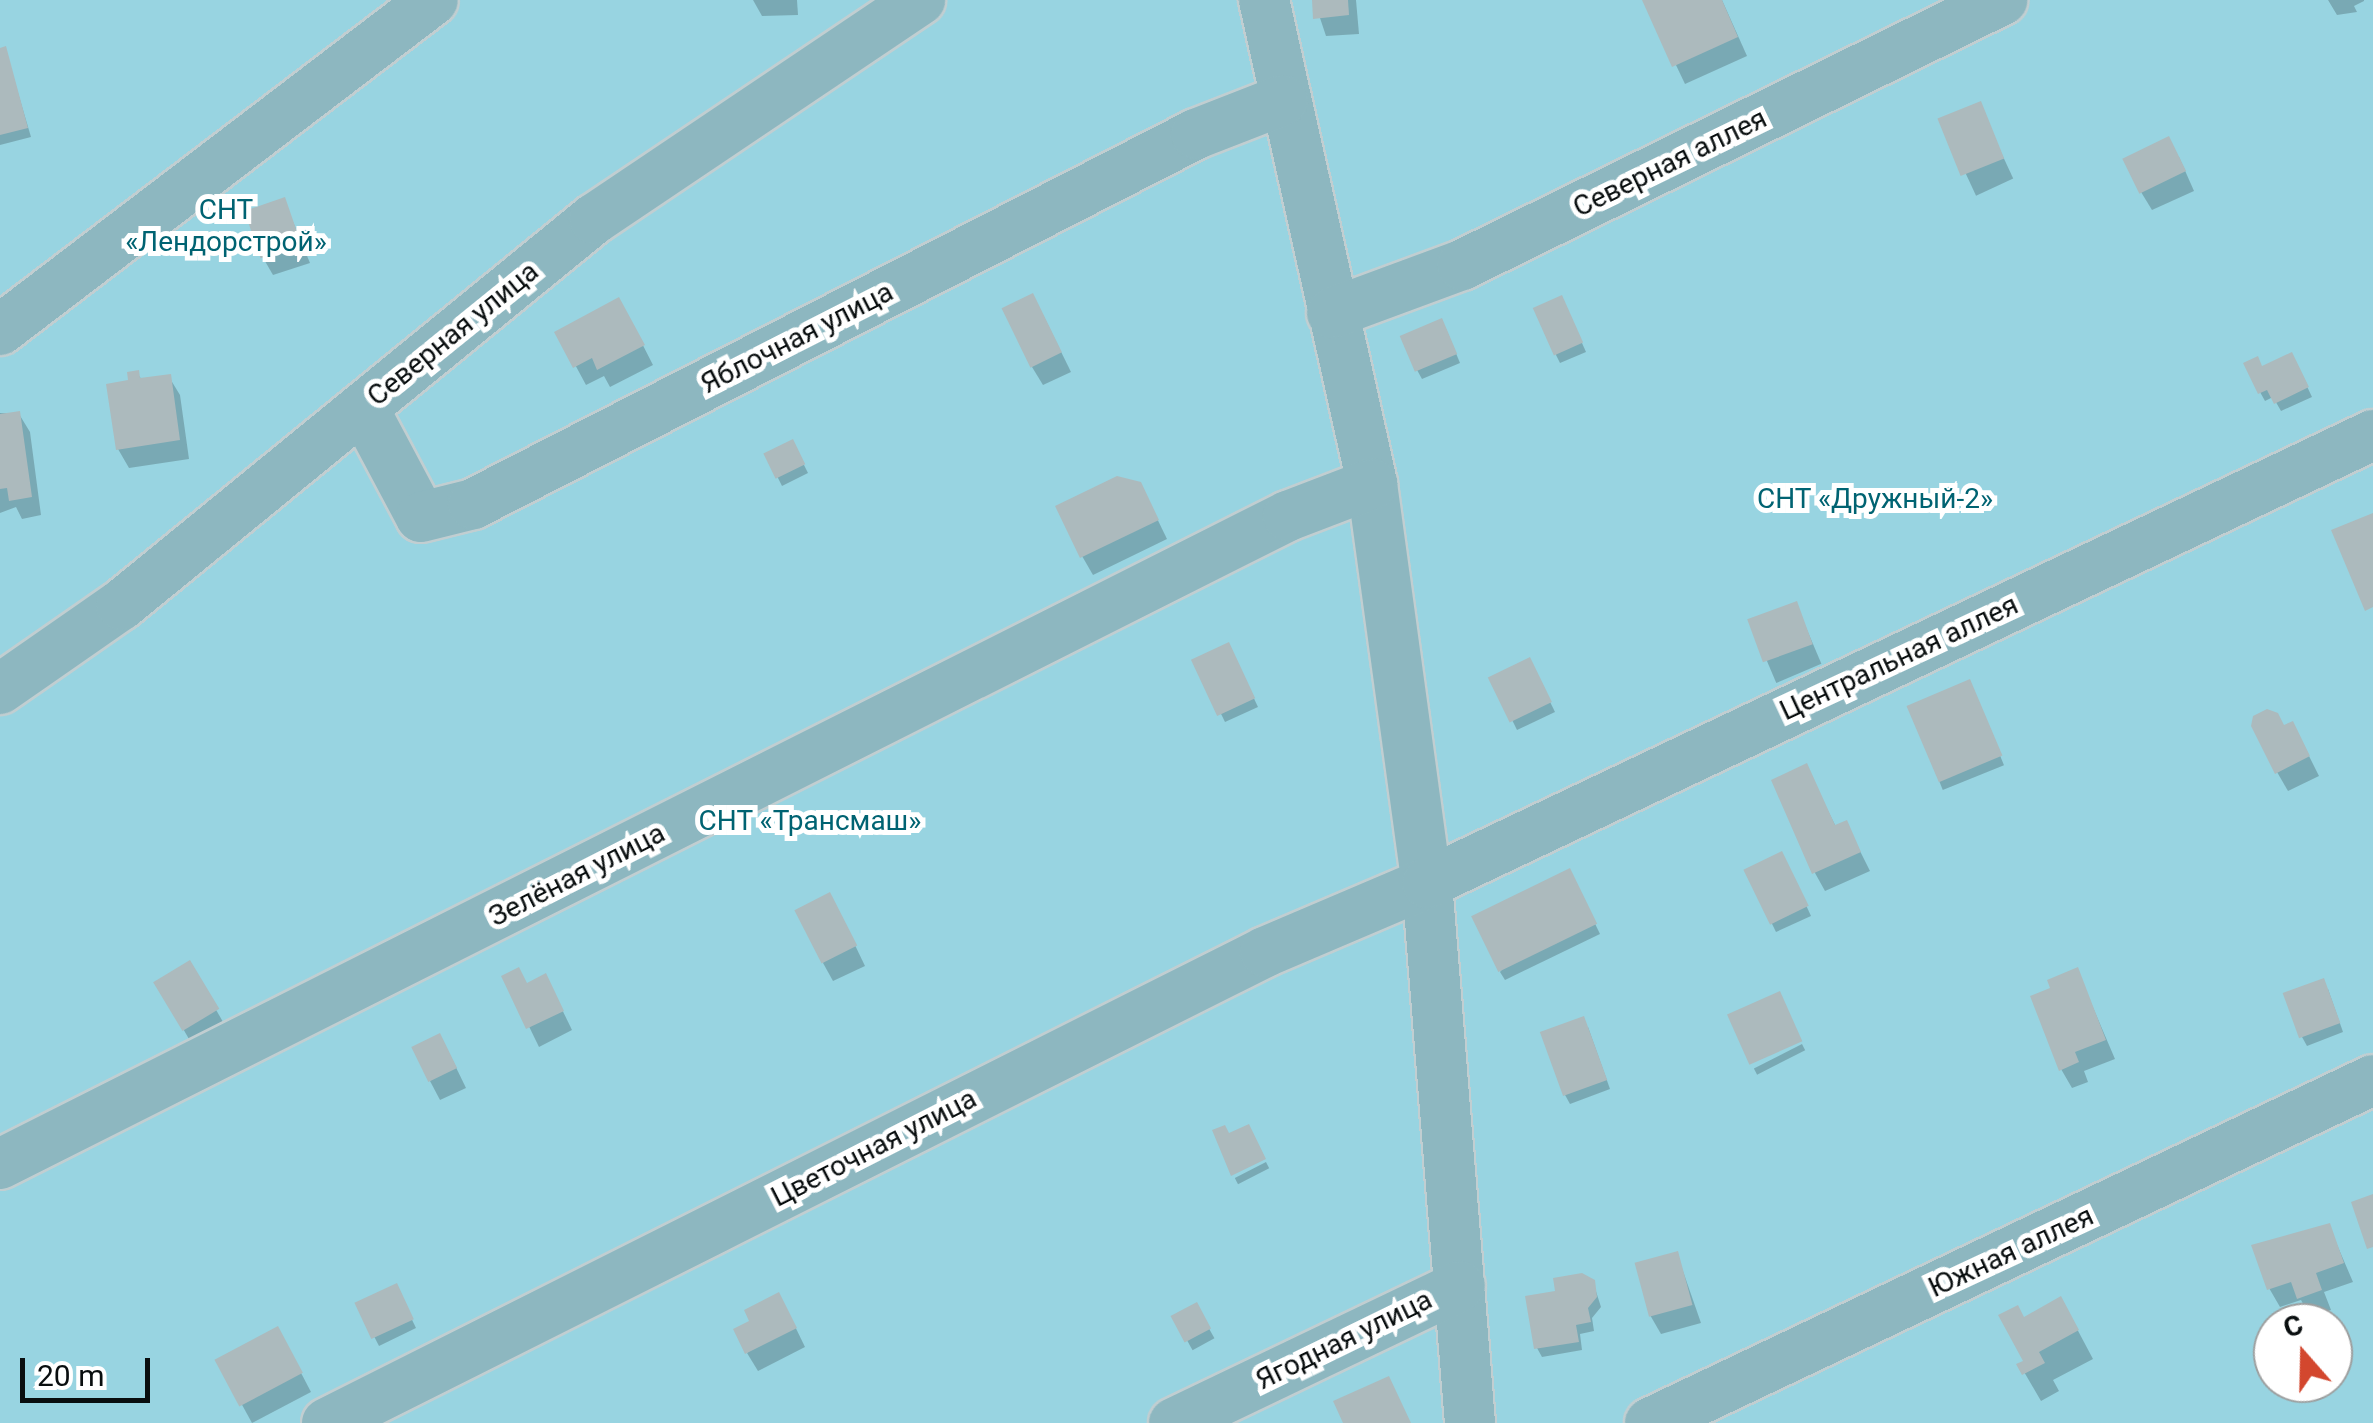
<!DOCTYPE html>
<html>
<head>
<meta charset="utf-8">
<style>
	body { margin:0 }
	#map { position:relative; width:2373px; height:1423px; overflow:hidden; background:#e4f2f6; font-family:Roboto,sans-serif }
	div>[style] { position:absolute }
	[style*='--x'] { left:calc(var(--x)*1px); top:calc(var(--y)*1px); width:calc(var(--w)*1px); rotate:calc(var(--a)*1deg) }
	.green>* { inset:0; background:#98d4e1 }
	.shadow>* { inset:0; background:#0003; transform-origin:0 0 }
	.building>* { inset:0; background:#acbabd; transform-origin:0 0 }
	.roads { filter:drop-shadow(2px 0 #c1ced1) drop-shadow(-2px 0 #c1ced1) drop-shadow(0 2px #c1ced1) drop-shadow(0 -2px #c1ced1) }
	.street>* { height:50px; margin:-25px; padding:0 25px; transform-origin:25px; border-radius:25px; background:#8db7c0 }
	span { translate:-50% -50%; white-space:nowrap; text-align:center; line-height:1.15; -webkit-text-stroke:10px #fff; paint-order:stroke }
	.street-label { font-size:28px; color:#090e0f }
	.park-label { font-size:28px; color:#006372 }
	.north { position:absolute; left:2253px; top:1303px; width:100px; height:100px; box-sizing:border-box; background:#fff; border:2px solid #9d9f9f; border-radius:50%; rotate:340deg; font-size:28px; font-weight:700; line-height:40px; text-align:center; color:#090e0f }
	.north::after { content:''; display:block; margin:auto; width:35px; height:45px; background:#d3472e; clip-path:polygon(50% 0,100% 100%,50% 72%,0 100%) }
	.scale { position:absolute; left:20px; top:1358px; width:130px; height:45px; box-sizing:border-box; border:5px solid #090e0f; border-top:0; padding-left:12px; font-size:30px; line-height:35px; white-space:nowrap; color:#090e0f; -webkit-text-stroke:8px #fff; paint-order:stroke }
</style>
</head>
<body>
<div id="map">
	<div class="green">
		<div style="clip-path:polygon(evenodd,0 0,2373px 0,2373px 1423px,0 1423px,0 0,2273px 1323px,2333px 1323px,2333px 1383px,2273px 1383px,2273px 1323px)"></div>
	</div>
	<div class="shadow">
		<div style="clip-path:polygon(753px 0,797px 0,798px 15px,762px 16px)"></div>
		<div style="clip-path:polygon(1314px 0,1356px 0,1359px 34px,1326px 36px)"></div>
		<div style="clip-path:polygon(1645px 0,1722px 0,1747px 56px,1685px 84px)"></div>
		<div style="clip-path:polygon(2328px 0,2364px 0,2364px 1px,2354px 6px,2357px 12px,2337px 15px)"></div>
		<div style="clip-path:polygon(5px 49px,31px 137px,0 145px,0 50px)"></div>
		<div style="left:1979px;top:105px;width:81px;height:41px;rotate:65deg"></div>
		<div style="clip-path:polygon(2179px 157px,2194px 191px,2152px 210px,2141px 192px)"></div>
		<div style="clip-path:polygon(284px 200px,310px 263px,273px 275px,262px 256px)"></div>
		<div style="clip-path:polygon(1566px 307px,1586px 352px,1560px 363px,1556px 355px)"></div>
		<div style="clip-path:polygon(1043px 315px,1071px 372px,1043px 385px,1032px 367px)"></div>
		<div style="clip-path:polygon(629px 318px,653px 365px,610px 387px,604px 376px,586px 385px,558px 333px)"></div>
		<div style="clip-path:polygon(1446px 329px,1460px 363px,1422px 379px,1417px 370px)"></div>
		<div style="clip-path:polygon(2296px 363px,2312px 397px,2281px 411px,2273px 397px,2265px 401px,2260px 392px,2262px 369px)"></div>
		<div style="clip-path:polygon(137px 373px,142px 380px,169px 377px,180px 395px,189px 459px,129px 468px,118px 449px)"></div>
		<div style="clip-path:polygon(0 413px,19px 414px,30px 432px,41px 515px,22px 519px,16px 507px,0 513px)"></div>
		<div style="clip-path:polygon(797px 451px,808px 473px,782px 486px,766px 454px)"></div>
		<div style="clip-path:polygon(1150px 504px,1167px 539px,1093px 575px,1082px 556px)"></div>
		<div style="left:1796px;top:604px;width:65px;height:49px;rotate:67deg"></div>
		<div style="clip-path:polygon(1233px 654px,1258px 707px,1225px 722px,1195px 661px)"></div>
		<div style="clip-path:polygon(1534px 669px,1555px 712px,1517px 730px,1492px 679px)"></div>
		<div style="left:1974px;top:691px;width:80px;height:66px;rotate:68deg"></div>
		<div style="clip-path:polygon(2283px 727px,2302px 742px,2319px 776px,2288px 791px,2277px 772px)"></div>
		<div style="clip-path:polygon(1806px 766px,1836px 827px,1846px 823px,1870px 871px,1825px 891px,1815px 873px)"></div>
		<div style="clip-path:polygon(1786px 862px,1811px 916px,1776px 932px,1746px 871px)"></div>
		<div style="clip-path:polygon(1574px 880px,1600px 934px,1505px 980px,1500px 972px)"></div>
		<div style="clip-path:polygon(840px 914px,865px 966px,833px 981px,823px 963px)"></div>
		<div style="left:189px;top:963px;width:75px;height:38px;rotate:60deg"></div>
		<div style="clip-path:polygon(2077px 970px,2115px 1059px,2084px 1071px,2088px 1082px,2072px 1088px,2061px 1069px,2054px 989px)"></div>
		<div style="clip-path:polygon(505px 977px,555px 995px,572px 1030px,539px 1047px)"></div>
		<div style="clip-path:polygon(2328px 989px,2343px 1032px,2307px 1046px,2302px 1037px)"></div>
		<div style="clip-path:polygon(1588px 1027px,1610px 1089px,1570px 1104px,1565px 1095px)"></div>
		<div style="left:1802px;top:1044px;width:7px;height:54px;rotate:63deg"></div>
		<div style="clip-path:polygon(450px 1055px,466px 1088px,440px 1100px,430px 1081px)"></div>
		<div style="left:1266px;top:1162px;width:7px;height:35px;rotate:63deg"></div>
		<div style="clip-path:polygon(2329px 1226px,2353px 1282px,2324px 1292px,2331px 1310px,2310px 1317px,2301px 1300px,2280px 1307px,2269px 1288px)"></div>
		<div style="clip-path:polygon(1677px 1254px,1701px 1323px,1661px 1334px,1650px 1315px)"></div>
		<div style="clip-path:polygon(1593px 1282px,1601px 1307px,1592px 1318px,1594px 1331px,1580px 1334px,1582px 1350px,1542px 1357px,1537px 1348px)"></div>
		<div style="clip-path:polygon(400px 1295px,416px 1328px,379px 1346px,358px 1305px)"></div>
		<div style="left:1196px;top:1305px;width:38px;height:25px;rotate:61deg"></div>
		<div style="clip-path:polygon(789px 1314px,805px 1347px,758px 1371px,747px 1353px)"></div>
		<div style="clip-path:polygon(2024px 1320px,2076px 1327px,2093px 1359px,2053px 1380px,2059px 1391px,2041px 1401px,2020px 1365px,2026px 1362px)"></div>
		<div style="clip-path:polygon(288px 1348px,311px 1392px,252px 1423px,218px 1361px)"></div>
	</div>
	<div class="building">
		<div style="clip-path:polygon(1312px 0,1348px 0,1349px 15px,1313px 19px)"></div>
		<div style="clip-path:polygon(1642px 0,1722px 0,1738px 37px,1672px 67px)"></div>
		<div style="clip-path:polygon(6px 46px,28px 128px,0 135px,0 48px)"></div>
		<div style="left:1981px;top:101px;width:62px;height:47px;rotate:68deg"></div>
		<div style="left:2169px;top:136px;width:39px;height:52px;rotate:64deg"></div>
		<div style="left:285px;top:197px;width:50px;height:43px;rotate:71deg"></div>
		<div style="left:1033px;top:293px;width:66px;height:35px;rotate:64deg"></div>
		<div style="left:1562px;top:295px;width:52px;height:32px;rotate:66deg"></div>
		<div style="clip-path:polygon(619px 297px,645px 345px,597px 370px,592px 358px,573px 368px,554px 332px)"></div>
		<div style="left:1442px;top:318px;width:39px;height:46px;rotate:67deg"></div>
		<div style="clip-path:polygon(2292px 352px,2309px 387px,2274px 404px,2267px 390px,2258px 394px,2243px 363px,2258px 356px,2262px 366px)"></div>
		<div style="clip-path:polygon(139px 370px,140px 378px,171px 374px,180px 440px,116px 450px,106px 384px,128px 380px,127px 372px)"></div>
		<div style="clip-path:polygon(20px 411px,32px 497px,9px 501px,7px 488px,0 489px,0 414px)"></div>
		<div style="left:793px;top:439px;width:28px;height:33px;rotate:64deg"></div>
		<div style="clip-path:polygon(1117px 476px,1141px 482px,1159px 520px,1080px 558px,1055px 506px)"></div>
		<div style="clip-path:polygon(2373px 513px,2373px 607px,2365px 611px,2331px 530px)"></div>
		<div style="left:1797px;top:601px;width:46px;height:53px;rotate:70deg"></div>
		<div style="left:1229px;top:642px;width:62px;height:42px;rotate:65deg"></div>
		<div style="left:1530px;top:657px;width:50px;height:47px;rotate:64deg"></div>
		<div style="left:1970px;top:679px;width:83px;height:69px;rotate:67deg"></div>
		<div style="clip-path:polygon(2267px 709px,2278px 713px,2284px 725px,2293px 721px,2310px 756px,2275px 774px,2251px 726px,2253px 716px)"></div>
		<div style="clip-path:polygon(1807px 763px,1835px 825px,1847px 820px,1861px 852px,1812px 874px,1771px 780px)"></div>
		<div style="left:1782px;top:851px;width:61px;height:43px;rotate:64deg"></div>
		<div style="left:1570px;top:868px;width:62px;height:110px;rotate:64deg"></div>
		<div style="left:830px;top:892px;width:60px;height:40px;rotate:63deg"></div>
		<div style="left:190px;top:960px;width:57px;height:43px;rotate:59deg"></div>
		<div style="clip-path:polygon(519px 967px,527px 983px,546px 973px,564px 1011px,526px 1029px,501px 976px)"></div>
		<div style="clip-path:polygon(2078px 967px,2106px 1040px,2075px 1052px,2079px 1062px,2059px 1071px,2030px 996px,2050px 988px,2047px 980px)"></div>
		<div style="left:2324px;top:978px;width:48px;height:44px;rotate:70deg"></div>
		<div style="left:1780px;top:991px;width:55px;height:58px;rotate:66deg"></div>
		<div style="left:1584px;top:1016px;width:68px;height:47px;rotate:70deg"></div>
		<div style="left:440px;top:1033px;width:39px;height:32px;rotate:64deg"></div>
		<div style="clip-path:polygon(1249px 1124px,1266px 1159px,1231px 1176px,1212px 1130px,1225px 1125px,1229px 1133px)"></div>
		<div style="clip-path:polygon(2373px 1194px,2373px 1247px,2367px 1249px,2351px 1202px)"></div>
		<div style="clip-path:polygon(2330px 1223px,2344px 1263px,2316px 1273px,2322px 1290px,2297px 1299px,2291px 1282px,2267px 1290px,2251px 1245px)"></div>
		<div style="left:1678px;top:1251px;width:56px;height:45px;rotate:75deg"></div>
		<div style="clip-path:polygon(1582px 1273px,1595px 1280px,1597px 1297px,1588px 1308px,1591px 1322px,1576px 1325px,1579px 1342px,1534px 1349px,1525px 1296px,1555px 1291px,1553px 1278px)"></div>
		<div style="left:397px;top:1283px;width:40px;height:47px;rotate:65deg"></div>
		<div style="clip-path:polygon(779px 1292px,797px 1328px,745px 1354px,733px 1329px,749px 1321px,744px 1310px)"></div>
		<div style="clip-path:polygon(2061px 1296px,2079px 1330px,2039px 1352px,2045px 1363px,2022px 1375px,2016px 1364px,2023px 1361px,1998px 1315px,2018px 1305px,2024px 1317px)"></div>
		<div style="left:1197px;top:1302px;width:30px;height:30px;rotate:62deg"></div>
		<div style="left:278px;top:1326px;width:53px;height:72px;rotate:62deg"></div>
		<div style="clip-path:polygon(1389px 1376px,1411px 1423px,1343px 1423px,1333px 1401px)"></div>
	</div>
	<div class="roads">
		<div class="street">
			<div style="--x:1264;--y:0;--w:496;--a:77.4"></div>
			<div style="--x:1372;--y:484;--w:403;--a:82.2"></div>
			<div style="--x:1427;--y:883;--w:542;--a:85.45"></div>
			<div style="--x:1332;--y:313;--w:139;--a:-20.3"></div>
			<div style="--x:1462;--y:265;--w:602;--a:-26.14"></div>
			<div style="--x:0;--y:330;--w:544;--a:-37.31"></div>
			<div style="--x:363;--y:408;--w:123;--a:62"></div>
			<div style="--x:421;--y:517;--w:54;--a:-14"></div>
			<div style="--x:473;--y:504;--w:812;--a:-27.1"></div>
			<div style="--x:1196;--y:134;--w:93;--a:-21.3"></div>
			<div style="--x:0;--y:689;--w:147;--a:-34.8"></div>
			<div style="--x:121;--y:605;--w:611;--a:-39.22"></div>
			<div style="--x:594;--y:219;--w:393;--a:-33.9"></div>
			<div style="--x:0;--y:1164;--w:1442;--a:-26.71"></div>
			<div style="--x:1288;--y:516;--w:90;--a:-20.9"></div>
			<div style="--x:327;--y:1423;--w:1050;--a:-26.66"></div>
			<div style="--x:1265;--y:952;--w:176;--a:-23.1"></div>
			<div style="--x:1427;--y:883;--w:1047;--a:-25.34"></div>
			<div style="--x:1174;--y:1423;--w:317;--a:-25.6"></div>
			<div style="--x:1650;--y:1423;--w:800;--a:-25.38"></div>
		</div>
	</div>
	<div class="street-label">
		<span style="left:1670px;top:163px;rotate:-26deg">Северная аллея</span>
		<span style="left:453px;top:334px;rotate:-39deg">Северная улица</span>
		<span style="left:797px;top:338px;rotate:-27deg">Яблочная улица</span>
		<span style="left:1899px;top:658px;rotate:-25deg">Центральная аллея</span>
		<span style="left:577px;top:875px;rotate:-27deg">Зелёная улица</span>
		<span style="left:874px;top:1148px;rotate:-27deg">Цветочная улица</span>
		<span style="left:2011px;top:1252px;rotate:-25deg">Южная аллея</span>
		<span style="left:1344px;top:1340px;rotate:-26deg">Ягодная улица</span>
	</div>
	<div class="park-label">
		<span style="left:226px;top:226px">СНТ<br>«Лендорстрой»</span>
		<span style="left:1875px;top:499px">СНТ «Дружный-2»</span>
		<span style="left:810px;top:821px">СНТ «Трансмаш»</span>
	</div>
	<div class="north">С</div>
	<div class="scale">20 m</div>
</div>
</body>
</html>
